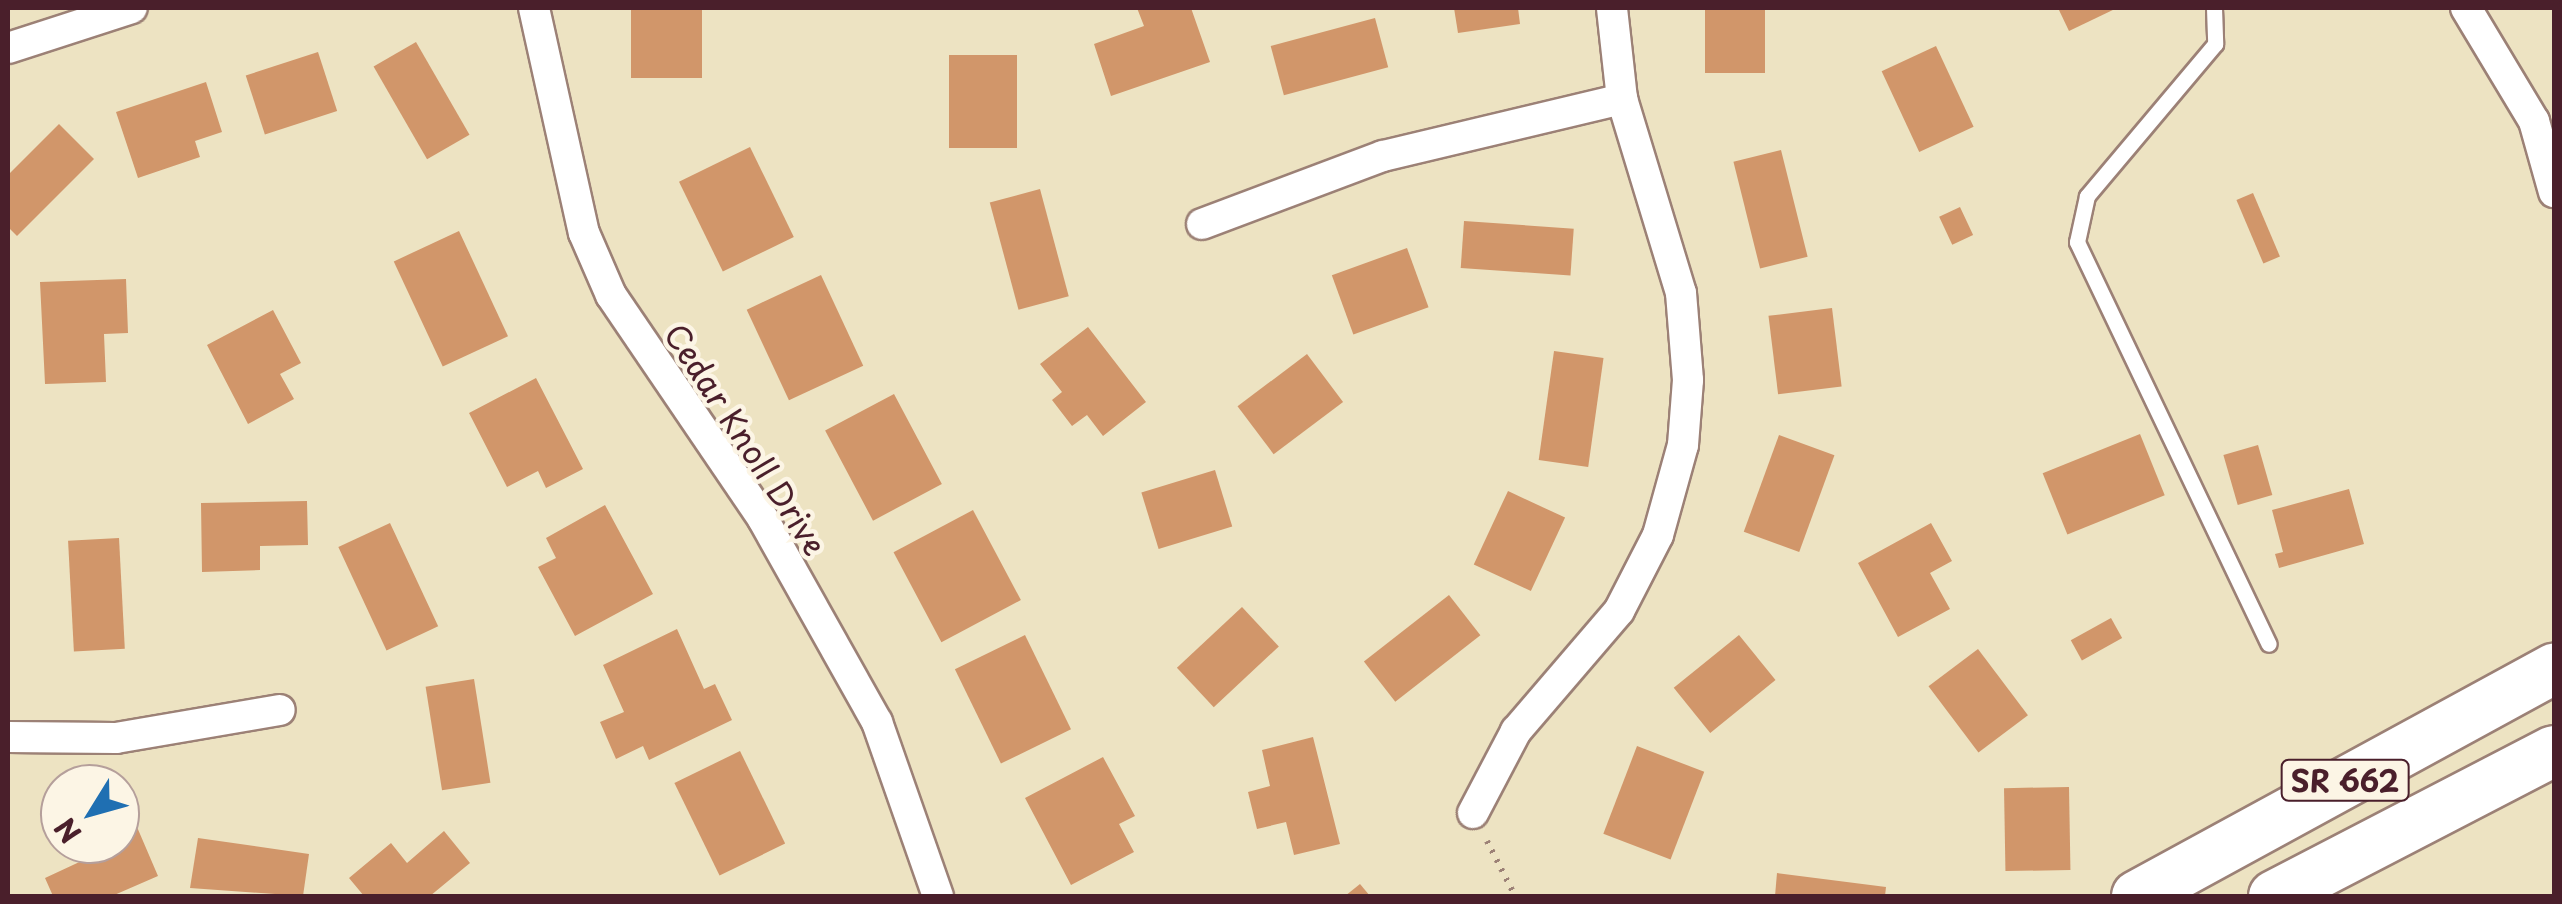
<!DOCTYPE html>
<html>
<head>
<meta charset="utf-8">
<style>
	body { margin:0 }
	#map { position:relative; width:2562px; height:904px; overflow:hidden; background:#ede3c2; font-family:"Playpen Sans",sans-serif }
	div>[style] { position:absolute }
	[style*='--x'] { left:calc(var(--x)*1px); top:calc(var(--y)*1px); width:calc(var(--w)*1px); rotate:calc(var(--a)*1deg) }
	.building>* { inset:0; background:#d1966a; transform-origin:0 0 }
	.path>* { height:6px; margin-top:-3px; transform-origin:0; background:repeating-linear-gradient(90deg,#9c8176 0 2.5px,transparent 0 10.5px) }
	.roads { filter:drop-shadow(2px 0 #9c8176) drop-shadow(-2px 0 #9c8176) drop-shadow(0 2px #9c8176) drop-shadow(0 -2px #9c8176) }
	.service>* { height:15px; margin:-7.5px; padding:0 7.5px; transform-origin:7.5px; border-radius:7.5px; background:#fff }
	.minor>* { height:30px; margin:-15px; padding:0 15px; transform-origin:15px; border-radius:15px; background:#fff }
	.primary>* { height:50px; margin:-25px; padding:0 25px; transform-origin:25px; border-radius:25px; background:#fff }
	span { translate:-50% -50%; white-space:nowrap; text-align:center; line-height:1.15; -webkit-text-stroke:9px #fcf5e5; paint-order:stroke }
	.shield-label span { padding:2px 8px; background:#fcf5e5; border:2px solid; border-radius:8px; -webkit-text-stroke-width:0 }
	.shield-label { font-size:30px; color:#4a1f2b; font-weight:700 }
	.street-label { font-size:32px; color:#4a1f2b }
	.frame { position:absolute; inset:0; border:10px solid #4a1f2b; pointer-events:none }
	.north { position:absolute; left:40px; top:764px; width:100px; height:100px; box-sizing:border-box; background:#fcf5e5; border:2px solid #b59f9b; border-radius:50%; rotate:233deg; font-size:28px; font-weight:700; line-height:40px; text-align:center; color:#4a1f2b }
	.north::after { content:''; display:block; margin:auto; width:35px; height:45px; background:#1f6fb2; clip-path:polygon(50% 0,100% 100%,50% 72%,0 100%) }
</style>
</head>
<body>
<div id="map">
	<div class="building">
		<div style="left:631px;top:8px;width:71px;height:70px"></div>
		<div style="clip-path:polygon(1137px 8px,1191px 8px,1210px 62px,1111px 96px,1094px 44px,1144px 26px)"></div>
		<div style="clip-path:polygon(1454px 8px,1518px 8px,1520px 24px,1458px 33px)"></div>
		<div style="left:1705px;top:8px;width:60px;height:65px"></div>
		<div style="clip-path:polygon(2058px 8px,2117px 8px,2069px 31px)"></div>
		<div style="left:1375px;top:18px;width:51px;height:108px;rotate:75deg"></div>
		<div style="left:416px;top:42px;width:107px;height:49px;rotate:60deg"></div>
		<div style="left:1936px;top:46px;width:89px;height:60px;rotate:65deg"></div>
		<div style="left:318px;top:52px;width:62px;height:76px;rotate:72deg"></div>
		<div style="left:949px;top:55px;width:68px;height:93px"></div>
		<div style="clip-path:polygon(206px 82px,222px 132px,195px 141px,200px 157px,138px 178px,116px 112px)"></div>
		<div style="clip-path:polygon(59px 124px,94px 159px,17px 236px,8px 227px,8px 175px)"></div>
		<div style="left:750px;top:147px;width:100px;height:79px;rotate:64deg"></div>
		<div style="left:1781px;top:150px;width:110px;height:49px;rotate:76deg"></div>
		<div style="left:1040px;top:189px;width:111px;height:52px;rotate:75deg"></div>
		<div style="left:2253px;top:193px;width:69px;height:18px;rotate:67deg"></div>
		<div style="left:1960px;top:207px;width:31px;height:23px;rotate:65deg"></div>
		<div style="left:1464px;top:221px;width:110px;height:47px;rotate:4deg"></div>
		<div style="left:459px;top:231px;width:116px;height:72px;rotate:65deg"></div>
		<div style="left:1407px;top:248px;width:63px;height:80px;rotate:70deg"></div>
		<div style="left:821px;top:275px;width:100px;height:82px;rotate:65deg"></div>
		<div style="clip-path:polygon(126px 279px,128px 333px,104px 334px,106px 382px,45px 384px,40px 282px)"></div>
		<div style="left:1832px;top:308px;width:79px;height:64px;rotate:83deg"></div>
		<div style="clip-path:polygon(273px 310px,301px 363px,280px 374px,294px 399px,248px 424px,207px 345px)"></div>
		<div style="clip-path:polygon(1088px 327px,1146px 402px,1103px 436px,1087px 415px,1072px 426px,1052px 400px,1062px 392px,1040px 364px)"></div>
		<div style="left:1554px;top:351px;width:50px;height:110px;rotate:8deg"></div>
		<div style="left:1307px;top:354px;width:60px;height:87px;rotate:53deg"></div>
		<div style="clip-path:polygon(536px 378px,583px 469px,546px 488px,538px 471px,507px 487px,469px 413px)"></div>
		<div style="left:894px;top:394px;width:102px;height:78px;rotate:62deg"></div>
		<div style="left:2140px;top:434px;width:66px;height:105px;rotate:68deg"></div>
		<div style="left:1779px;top:435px;width:59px;height:103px;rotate:20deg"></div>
		<div style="left:2258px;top:445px;width:52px;height:36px;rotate:74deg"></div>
		<div style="left:1215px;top:470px;width:59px;height:77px;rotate:73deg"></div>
		<div style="clip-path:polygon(2349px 489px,2364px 544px,2279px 568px,2275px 554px,2283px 552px,2272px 510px)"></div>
		<div style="left:1508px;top:491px;width:63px;height:81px;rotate:25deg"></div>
		<div style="clip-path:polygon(307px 501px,308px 545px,260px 546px,260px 570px,202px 572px,201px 503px)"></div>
		<div style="clip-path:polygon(605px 505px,653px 594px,575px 636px,538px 567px,556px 558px,546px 538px)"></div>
		<div style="left:973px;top:510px;width:102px;height:90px;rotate:62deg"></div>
		<div style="left:390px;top:523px;width:114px;height:57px;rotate:65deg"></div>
		<div style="clip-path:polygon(1931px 523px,1952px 561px,1930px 573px,1950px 609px,1898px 637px,1858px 563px)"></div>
		<div style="left:119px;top:538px;width:111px;height:51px;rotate:87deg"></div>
		<div style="left:1449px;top:595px;width:51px;height:108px;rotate:52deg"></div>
		<div style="left:1242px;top:607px;width:54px;height:89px;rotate:47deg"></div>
		<div style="left:2111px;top:618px;width:23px;height:46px;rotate:61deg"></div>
		<div style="clip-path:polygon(677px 629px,704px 689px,715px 684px,732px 720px,649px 760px,643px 746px,616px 759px,600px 722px,624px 712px,603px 665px)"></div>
		<div style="left:1025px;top:635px;width:105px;height:78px;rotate:64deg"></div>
		<div style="left:1739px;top:635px;width:58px;height:84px;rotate:51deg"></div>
		<div style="left:1978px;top:649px;width:83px;height:62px;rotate:53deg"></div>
		<div style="left:474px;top:679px;width:105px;height:49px;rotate:81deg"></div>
		<div style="clip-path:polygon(1313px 737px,1340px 844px,1294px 855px,1286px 822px,1257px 829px,1248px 792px,1270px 786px,1262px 750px)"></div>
		<div style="left:1637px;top:746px;width:72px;height:94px;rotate:21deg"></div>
		<div style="left:740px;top:751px;width:103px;height:73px;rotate:64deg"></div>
		<div style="clip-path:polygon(1103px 757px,1135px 816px,1119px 824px,1134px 852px,1071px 885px,1025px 798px)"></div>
		<div style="left:2069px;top:787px;width:83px;height:65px;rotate:89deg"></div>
		<div style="clip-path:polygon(131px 813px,158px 876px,112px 896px,53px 896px,45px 878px,88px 858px,82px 844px,120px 844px,120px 818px)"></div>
		<div style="clip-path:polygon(444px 831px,470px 863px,430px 896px,364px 896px,349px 878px,391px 843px,407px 863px)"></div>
		<div style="clip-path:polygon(198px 838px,309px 854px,303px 896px,190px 888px)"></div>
		<div style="clip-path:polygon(1777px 873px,1886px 887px,1885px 896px,1775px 896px)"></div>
		<div style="clip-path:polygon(1360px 884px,1370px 896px,1345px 896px)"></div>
	</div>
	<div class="path">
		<div style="--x:1487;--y:841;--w:62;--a:63"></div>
	</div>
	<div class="roads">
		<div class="service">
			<div style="--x:2214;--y:8;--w:36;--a:88"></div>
			<div style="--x:2215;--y:44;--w:199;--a:130.1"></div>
			<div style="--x:2087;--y:196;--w:47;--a:102.3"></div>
			<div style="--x:2077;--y:242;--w:445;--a:64.5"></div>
		</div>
		<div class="minor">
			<div style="--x:534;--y:8;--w:230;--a:77.5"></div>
			<div style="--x:584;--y:233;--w:68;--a:66.5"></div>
			<div style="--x:611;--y:295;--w:271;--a:55.8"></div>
			<div style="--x:763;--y:519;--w:233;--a:60.7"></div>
			<div style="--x:877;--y:722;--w:184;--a:70.7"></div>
			<div style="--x:2466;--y:8;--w:132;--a:59"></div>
			<div style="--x:2534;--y:121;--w:74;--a:74.3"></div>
			<div style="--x:8;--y:48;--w:130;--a:-17.9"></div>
			<div style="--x:1202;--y:224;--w:193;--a:-20.6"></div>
			<div style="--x:1383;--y:156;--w:246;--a:-13.4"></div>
			<div style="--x:8;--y:737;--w:108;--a:0.5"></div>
			<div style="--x:116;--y:738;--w:166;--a:-9.7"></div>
			<div style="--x:1473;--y:813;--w:93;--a:-62.3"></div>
			<div style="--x:1516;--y:731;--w:158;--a:-49.4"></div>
			<div style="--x:1619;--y:611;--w:85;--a:-62.8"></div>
			<div style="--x:1658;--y:535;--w:93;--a:-74.5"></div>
			<div style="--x:1683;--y:445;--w:65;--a:-85.6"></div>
			<div style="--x:1688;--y:380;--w:87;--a:-94.6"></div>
			<div style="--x:1681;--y:293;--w:203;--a:-106.9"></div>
			<div style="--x:1622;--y:99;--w:92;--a:-96.3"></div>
		</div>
		<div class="primary">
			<div style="--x:2137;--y:896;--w:475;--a:-28.6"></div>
			<div style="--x:2274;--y:896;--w:315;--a:-27.4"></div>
		</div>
	</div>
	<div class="shield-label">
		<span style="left:2345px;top:780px">SR 662</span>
	</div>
	<div class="street-label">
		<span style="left:746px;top:439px;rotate:57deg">Cedar Knoll Drive</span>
	</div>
	<div class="frame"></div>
	<div class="north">N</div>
</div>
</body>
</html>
